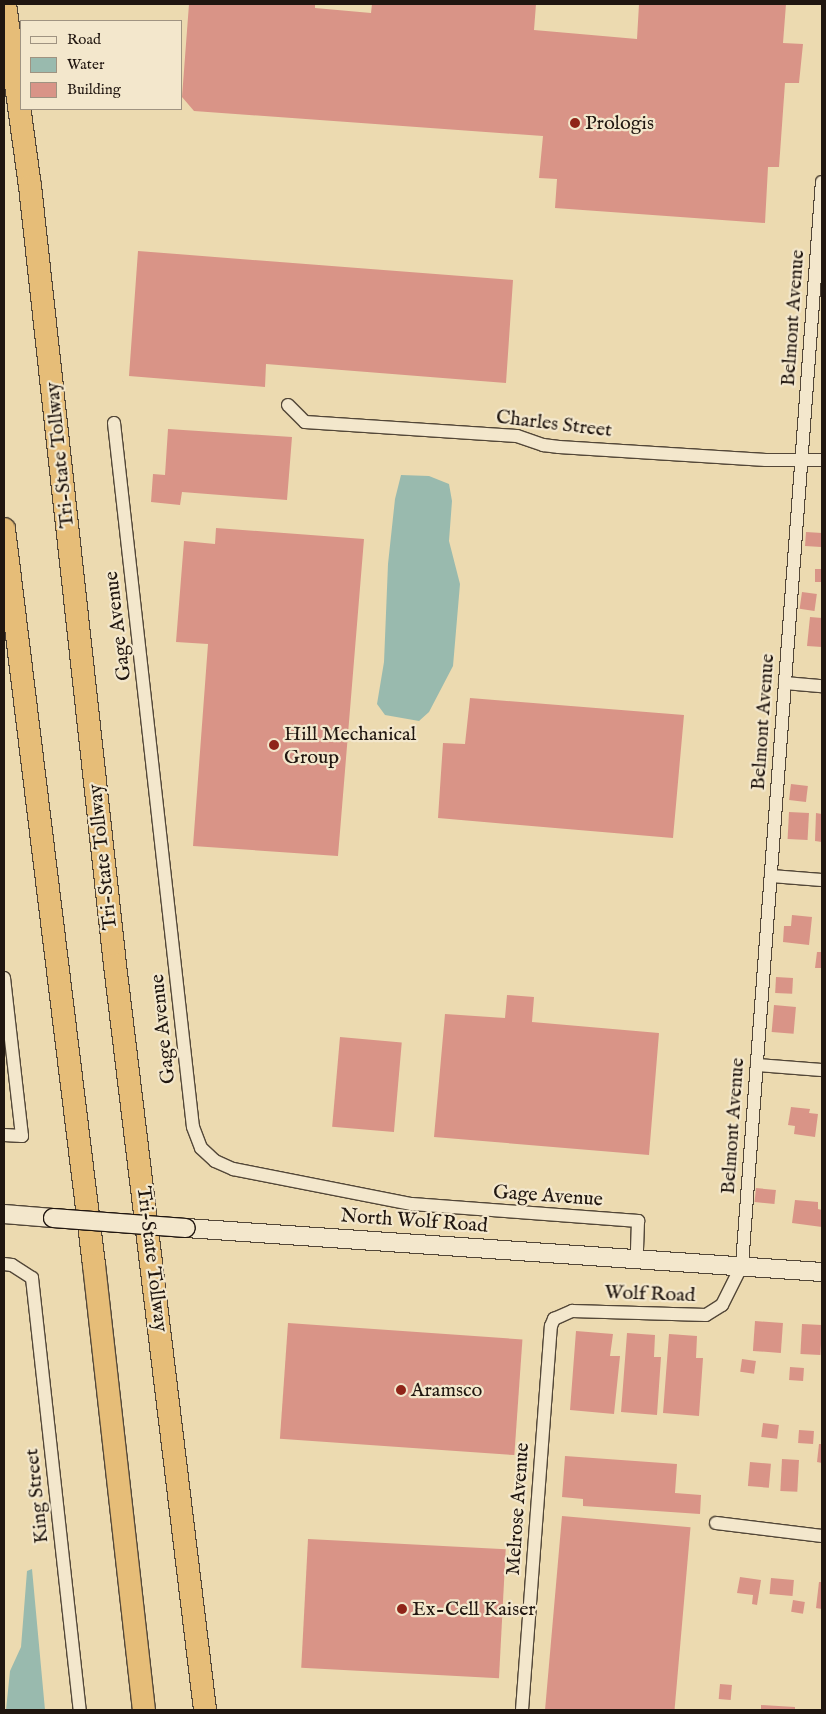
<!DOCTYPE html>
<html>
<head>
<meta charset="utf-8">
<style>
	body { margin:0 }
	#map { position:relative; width:826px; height:1714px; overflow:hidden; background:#ecdab0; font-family:"IM FELL English",serif }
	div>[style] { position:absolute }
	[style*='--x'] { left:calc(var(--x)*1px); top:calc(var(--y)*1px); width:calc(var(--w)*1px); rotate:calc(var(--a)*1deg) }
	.water>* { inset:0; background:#99baae }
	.building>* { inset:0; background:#d99487; transform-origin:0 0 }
	.roads { filter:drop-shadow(1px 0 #534738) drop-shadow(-1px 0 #534738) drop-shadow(0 1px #534738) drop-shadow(0 -1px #534738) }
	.street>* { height:12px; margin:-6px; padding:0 6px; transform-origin:6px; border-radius:6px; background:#f3e7cc }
	.secondary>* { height:18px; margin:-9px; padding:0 9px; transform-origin:9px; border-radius:9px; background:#f3e7cc }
	.highway>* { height:22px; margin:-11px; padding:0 11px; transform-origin:11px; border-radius:11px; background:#e6bd78 }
	.bridges { filter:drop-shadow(1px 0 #201610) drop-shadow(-1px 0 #201610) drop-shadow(0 1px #201610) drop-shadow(0 -1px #201610) }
	.secondary-bridge>* { height:18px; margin:-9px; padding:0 9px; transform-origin:9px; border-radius:9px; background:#f3e7cc }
	.dots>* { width:14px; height:14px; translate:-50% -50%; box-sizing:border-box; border:2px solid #f3e7cc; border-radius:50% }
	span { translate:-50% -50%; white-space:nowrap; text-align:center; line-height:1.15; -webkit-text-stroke:4.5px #f3e7cc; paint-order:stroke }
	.poi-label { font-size:20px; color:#201610 }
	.left { translate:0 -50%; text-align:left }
	.street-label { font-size:20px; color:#201610 }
	.frame { position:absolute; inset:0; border:5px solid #201610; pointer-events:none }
	.legend { position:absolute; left:20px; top:20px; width:162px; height:90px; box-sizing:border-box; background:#f3e7cc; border:1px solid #9f9381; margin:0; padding:6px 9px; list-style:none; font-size:15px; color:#201610 }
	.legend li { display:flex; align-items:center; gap:10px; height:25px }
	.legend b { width:25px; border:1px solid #9f9381 }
</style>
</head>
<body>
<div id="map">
	<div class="water">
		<div style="clip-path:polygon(401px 475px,429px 476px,449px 484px,452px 501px,449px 541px,460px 584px,453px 666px,429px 712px,419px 721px,385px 715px,377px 704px,384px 662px,388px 564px,395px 499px)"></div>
		<div style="clip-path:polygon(32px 1569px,45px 1710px,6px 1710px,10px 1671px,21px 1647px,27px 1571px)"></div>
	</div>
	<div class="building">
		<div style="clip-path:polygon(189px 4px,315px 4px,315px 8px,371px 13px,372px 4px,536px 4px,534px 30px,637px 39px,639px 4px,786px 4px,783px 43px,803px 44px,799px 83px,785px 83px,779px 167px,768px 167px,765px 223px,555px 208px,557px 179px,539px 178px,543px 136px,194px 111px,182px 97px)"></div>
		<div style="clip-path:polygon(138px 251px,513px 280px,506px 383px,266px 364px,265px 387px,129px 376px)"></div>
		<div style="clip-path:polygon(168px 429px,292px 437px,287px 500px,182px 492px,180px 505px,151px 502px,153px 474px,165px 475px)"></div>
		<div style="clip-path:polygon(216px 528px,364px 539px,338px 856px,193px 846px,208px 644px,176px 642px,184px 541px,215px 544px)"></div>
		<div style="left:806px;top:532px;width:16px;height:14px;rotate:4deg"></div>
		<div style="left:815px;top:569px;width:7px;height:13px"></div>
		<div style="left:802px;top:592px;width:15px;height:17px;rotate:8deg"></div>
		<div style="clip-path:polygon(810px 617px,822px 618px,822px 647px,807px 646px)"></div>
		<div style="clip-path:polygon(470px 698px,684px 715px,673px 838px,438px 818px,443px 743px,465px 744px)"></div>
		<div style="left:791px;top:784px;width:17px;height:16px;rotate:7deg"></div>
		<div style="left:789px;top:812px;width:20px;height:27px;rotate:3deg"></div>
		<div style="clip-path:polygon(816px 813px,822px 814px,822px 842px,815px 841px)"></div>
		<div style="clip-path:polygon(792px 915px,812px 917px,809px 945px,783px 942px,784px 926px,791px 926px)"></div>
		<div style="clip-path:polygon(817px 952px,822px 952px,822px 968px,815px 968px)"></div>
		<div style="left:776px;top:977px;width:17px;height:16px;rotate:3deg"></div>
		<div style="clip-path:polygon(507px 995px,534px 997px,532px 1022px,659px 1033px,649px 1155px,434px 1137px,445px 1014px,505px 1018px)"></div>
		<div style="left:774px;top:1005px;width:22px;height:27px;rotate:5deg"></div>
		<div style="left:340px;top:1037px;width:62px;height:90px;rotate:5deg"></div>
		<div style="clip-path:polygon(791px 1107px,810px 1109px,809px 1113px,818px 1114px,815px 1137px,794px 1134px,795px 1126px,788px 1125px)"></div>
		<div style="left:756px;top:1188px;width:20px;height:14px;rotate:6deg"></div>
		<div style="clip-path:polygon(795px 1200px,818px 1202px,818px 1209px,822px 1210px,822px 1227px,792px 1223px)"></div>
		<div style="left:755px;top:1321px;width:28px;height:30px;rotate:4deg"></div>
		<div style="left:288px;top:1323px;width:235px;height:116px;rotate:4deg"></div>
		<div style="left:802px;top:1324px;width:20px;height:30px;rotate:3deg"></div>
		<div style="clip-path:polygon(576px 1331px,613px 1334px,610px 1356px,620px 1356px,614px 1414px,570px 1410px)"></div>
		<div style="clip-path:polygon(627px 1333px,655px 1335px,654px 1357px,661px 1357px,657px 1415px,621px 1412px)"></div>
		<div style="clip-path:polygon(669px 1334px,697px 1336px,696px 1358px,703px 1358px,699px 1416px,663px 1413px)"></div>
		<div style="left:742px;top:1359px;width:14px;height:13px;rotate:8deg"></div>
		<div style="left:790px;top:1367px;width:14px;height:13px;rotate:4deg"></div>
		<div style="left:763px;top:1423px;width:16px;height:14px;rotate:7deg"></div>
		<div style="left:799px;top:1430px;width:15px;height:13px;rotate:4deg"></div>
		<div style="clip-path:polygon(819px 1444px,822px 1444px,822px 1463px,817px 1462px)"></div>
		<div style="clip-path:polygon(565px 1456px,677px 1464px,675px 1493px,701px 1495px,700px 1514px,583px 1506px,583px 1499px,562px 1497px)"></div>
		<div style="left:782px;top:1459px;width:17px;height:32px;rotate:3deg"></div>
		<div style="left:750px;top:1462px;width:21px;height:24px;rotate:5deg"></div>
		<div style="left:562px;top:1516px;width:129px;height:195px;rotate:5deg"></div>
		<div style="left:308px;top:1539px;width:198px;height:129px;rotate:3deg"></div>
		<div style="clip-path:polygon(740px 1577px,761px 1580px,757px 1605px,752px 1604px,753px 1595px,737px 1593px)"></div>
		<div style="left:771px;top:1578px;width:23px;height:16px;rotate:5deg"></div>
		<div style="clip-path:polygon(819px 1582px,822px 1582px,822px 1609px,816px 1608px)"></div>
		<div style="left:793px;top:1600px;width:12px;height:12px;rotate:9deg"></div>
		<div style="left:720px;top:1684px;width:12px;height:15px;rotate:5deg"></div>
		<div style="clip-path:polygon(761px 1705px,795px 1707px,795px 1710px,761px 1710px)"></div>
	</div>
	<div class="roads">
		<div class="street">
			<div style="--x:288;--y:405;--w:24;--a:45"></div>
			<div style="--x:305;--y:422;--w:212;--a:3.8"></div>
			<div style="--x:517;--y:436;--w:28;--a:19"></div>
			<div style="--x:543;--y:445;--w:16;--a:7"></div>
			<div style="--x:559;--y:447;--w:207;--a:3.6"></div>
			<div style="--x:766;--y:460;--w:56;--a:0"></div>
			<div style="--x:114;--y:423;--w:708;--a:83.6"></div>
			<div style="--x:193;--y:1127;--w:22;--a:69"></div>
			<div style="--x:201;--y:1148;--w:19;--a:43"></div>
			<div style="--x:215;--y:1161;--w:20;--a:24"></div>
			<div style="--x:233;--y:1169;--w:182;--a:11.1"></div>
			<div style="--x:412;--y:1204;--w:227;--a:4.3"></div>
			<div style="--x:638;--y:1221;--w:36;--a:92"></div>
			<div style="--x:785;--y:683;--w:37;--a:5"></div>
			<div style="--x:771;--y:876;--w:51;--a:4.5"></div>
			<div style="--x:4;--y:978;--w:159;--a:83.5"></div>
			<div style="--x:22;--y:1136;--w:18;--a:-177"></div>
			<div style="--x:757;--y:1065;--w:65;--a:4.4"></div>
			<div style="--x:4;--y:1264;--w:8;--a:7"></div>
			<div style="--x:12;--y:1265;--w:24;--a:33"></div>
			<div style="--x:32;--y:1278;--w:435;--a:83.7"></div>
			<div style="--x:716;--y:1523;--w:107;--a:7"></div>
			<div style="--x:522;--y:1710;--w:385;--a:-85.7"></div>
			<div style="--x:551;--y:1326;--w:8;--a:-67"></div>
			<div style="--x:554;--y:1319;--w:20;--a:-24"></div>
			<div style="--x:572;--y:1311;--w:134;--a:1.7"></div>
			<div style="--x:706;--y:1315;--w:19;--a:-32"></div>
			<div style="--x:722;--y:1305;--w:45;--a:-63.4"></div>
			<div style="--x:742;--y:1265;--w:1086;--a:-85.78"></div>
		</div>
		<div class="secondary">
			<div style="--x:4;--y:1214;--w:49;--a:4.7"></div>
			<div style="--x:186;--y:1228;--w:638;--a:3.96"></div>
		</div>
		<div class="highway">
			<div style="--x:5;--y:4;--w:184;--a:82.2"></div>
			<div style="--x:30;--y:186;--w:784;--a:83.77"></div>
			<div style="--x:115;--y:965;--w:750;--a:83.11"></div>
			<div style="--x:4;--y:529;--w:741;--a:83.03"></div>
			<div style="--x:94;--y:1265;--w:448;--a:83.6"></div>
		</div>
	</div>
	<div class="bridges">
		<div class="secondary-bridge">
			<div style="--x:53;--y:1218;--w:133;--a:4.3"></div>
		</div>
	</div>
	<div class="dots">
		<div style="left:575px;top:123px;background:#8f2418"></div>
		<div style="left:274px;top:745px;background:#8f2418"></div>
		<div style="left:401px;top:1390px;background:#8f2418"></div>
		<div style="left:402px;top:1609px;background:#8f2418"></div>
	</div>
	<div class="poi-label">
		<span class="left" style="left:585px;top:123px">Prologis</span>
		<span class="left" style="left:284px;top:746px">Hill Mechanical<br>Group</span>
		<span class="left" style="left:411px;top:1390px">Aramsco</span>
		<span class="left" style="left:412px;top:1609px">Ex-Cell Kaiser</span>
	</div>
	<div class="street-label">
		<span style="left:793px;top:318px;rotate:-86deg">Belmont Avenue</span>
		<span style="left:554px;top:424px;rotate:7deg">Charles Street</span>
		<span style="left:60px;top:455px;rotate:-96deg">Tri-State Tollway</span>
		<span style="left:118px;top:626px;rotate:-97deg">Gage Avenue</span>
		<span style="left:763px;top:722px;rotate:-86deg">Belmont Avenue</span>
		<span style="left:103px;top:857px;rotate:-96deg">Tri-State Tollway</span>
		<span style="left:163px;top:1029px;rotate:-96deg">Gage Avenue</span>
		<span style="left:733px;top:1126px;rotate:-86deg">Belmont Avenue</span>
		<span style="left:548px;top:1196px;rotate:4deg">Gage Avenue</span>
		<span style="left:414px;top:1221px;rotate:4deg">North Wolf Road</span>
		<span style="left:152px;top:1259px;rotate:83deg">Tri-State Tollway</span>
		<span style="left:650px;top:1294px;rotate:2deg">Wolf Road</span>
		<span style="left:37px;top:1496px;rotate:-96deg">King Street</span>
		<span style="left:518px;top:1509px;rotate:-86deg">Melrose Avenue</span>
	</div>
	<div class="frame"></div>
	<ul class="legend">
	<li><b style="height:6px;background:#f3e7cc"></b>Road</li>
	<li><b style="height:14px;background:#99baae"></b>Water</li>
	<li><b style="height:14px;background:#d99487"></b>Building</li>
	</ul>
</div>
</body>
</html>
